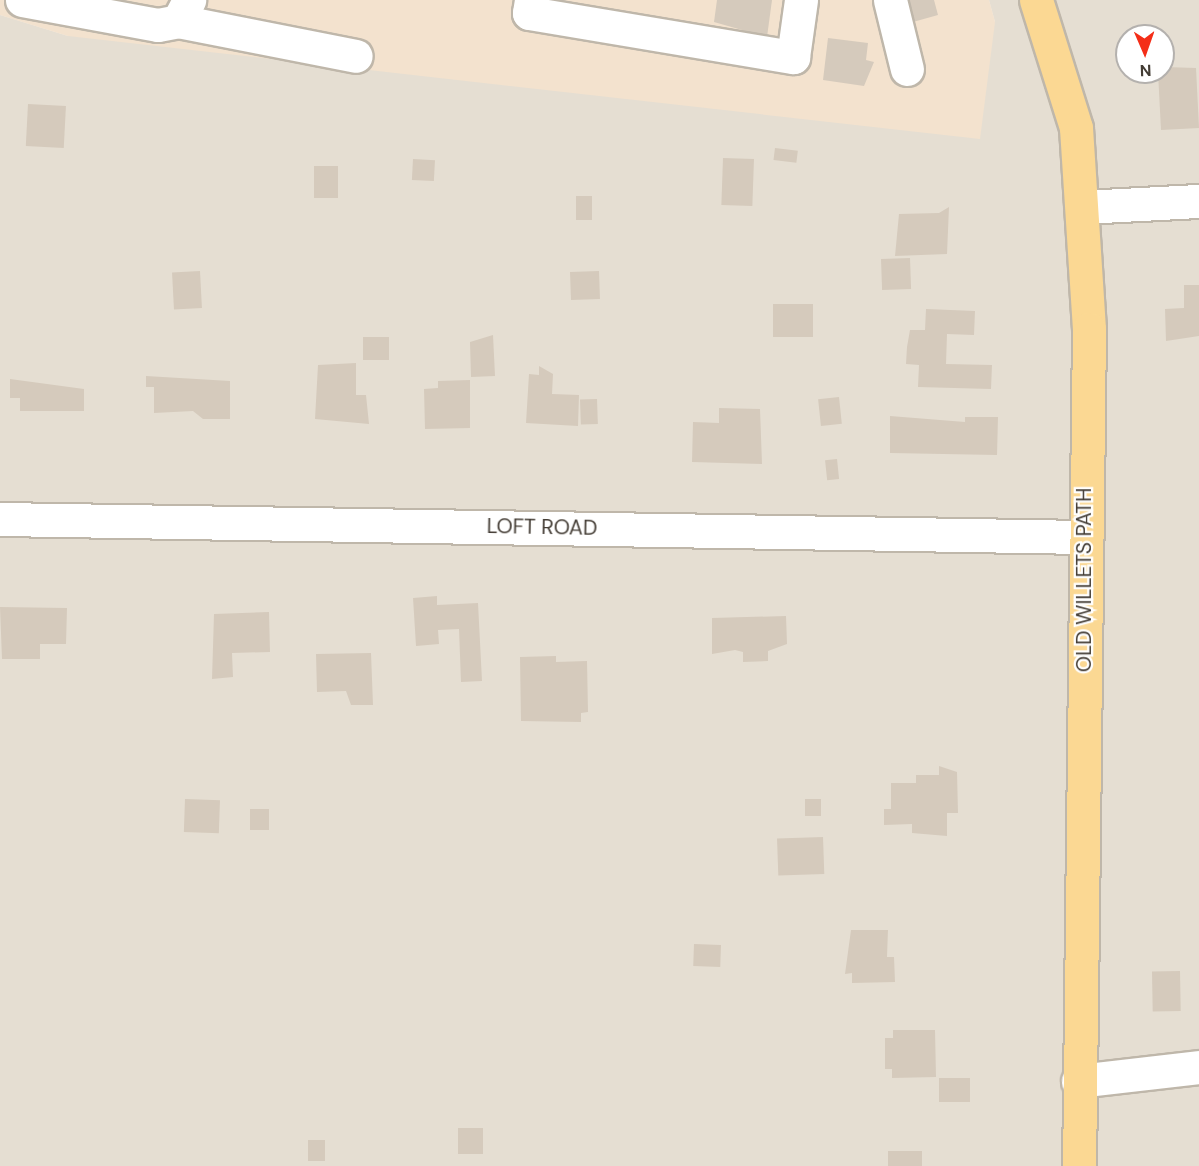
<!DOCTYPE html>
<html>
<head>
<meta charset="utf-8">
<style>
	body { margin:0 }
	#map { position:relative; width:1199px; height:1166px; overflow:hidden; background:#f1ece4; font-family:"DM Sans",sans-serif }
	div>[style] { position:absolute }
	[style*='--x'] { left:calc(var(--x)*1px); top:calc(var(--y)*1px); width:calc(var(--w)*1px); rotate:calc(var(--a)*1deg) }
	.residential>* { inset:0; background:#e5ded2 }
	.commercial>* { inset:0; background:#f3e2ce }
	.building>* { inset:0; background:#d5cabc; transform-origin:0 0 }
	.roads { filter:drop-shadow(2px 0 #bfb7aa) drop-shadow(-2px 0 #bfb7aa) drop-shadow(0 2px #bfb7aa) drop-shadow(0 -2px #bfb7aa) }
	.minor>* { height:33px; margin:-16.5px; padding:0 16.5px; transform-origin:16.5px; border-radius:16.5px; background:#fff }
	.major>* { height:33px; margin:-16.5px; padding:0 16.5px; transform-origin:16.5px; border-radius:16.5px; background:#fbd893 }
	span { translate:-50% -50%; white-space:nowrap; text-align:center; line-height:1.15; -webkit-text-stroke:4.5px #fff; paint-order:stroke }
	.street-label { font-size:21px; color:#433c34 }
	.north { position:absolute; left:1115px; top:24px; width:60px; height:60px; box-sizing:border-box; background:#fff; border:2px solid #b4b1ae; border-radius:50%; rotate:178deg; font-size:16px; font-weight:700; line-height:24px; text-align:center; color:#433c34 }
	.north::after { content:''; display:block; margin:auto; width:21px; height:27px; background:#f42e18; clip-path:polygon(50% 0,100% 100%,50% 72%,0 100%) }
</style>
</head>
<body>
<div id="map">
	<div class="residential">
		<div style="clip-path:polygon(evenodd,989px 0,1199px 0,1199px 1166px,0 1166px,0 15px,68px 36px,995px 22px,989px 0,1127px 36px,1163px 36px,1163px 72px,1127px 72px,1127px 36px)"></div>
	</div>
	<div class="commercial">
		<div style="clip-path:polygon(0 0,989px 0,995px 22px,980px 139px,68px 36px,0 15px)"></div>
	</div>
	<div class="building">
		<div style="clip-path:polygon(717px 0,772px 0,767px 37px,714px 22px)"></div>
		<div style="clip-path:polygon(907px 0,934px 0,938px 15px,913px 22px)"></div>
		<div style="clip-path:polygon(828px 38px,868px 43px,866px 60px,874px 62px,864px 86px,823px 80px)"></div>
		<div style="clip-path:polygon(1165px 67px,1196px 68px,1199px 128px,1161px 130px,1158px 72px)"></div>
		<div style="left:28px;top:104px;width:38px;height:42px;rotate:3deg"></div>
		<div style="left:775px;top:148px;width:23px;height:12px;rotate:7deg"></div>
		<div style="left:723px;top:158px;width:31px;height:47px;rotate:2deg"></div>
		<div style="left:413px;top:159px;width:22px;height:21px;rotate:3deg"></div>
		<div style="left:314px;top:166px;width:24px;height:32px"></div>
		<div style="left:576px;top:196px;width:16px;height:24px"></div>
		<div style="clip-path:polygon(949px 207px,947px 254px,895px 256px,899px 214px,939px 213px)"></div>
		<div style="left:910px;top:258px;width:31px;height:29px;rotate:88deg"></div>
		<div style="left:200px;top:271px;width:37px;height:28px;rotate:87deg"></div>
		<div style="left:599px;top:271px;width:28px;height:29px;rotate:88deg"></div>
		<div style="clip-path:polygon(1184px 285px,1199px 285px,1199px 336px,1166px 341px,1165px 309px,1184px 308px)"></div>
		<div style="left:773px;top:304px;width:40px;height:33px"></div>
		<div style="clip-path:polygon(926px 309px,975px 311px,974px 335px,947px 334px,946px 364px,992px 365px,991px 389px,918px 387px,919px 365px,906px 364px,907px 347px,910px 330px,925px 330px)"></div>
		<div style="clip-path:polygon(493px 335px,495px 376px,471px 377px,470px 342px)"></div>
		<div style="left:363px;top:337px;width:26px;height:23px"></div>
		<div style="clip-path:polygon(356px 363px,356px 395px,366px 395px,369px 424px,315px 419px,318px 365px)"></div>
		<div style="clip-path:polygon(539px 366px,553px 374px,552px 394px,579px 395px,578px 426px,526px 423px,529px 374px,539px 375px)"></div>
		<div style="clip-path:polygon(146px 376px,230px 381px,230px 419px,203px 419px,193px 411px,154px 413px,154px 387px,146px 387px)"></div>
		<div style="clip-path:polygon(10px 379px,84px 389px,84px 411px,20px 411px,20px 398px,10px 398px)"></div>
		<div style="clip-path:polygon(470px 380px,470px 428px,425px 429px,424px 389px,438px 388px,438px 381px)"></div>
		<div style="left:839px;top:397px;width:27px;height:21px;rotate:84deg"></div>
		<div style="left:597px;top:399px;width:25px;height:17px;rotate:88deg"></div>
		<div style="clip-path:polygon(719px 408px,760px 409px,762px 464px,692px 462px,693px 422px,719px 423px)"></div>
		<div style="clip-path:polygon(890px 416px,965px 422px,965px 417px,998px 417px,997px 455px,890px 453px)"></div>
		<div style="left:837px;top:459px;width:20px;height:12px;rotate:84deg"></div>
		<div style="clip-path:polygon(437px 596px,437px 605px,478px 603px,482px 681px,461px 682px,459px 629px,438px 630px,439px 644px,416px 646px,413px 598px)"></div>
		<div style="clip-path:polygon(0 607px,67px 608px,66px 644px,40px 644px,40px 659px,2px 659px)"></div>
		<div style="clip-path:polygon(269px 612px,270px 652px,232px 653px,233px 677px,212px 679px,214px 614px)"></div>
		<div style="clip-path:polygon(786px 616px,787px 644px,768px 651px,768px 661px,743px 662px,743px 652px,735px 650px,712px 654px,712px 618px)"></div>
		<div style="clip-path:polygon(371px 653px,373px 705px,351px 705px,346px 691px,317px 692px,316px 654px)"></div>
		<div style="clip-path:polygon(556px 656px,556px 662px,587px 661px,588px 712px,581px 713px,581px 722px,521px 721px,520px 657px)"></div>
		<div style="clip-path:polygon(939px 766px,957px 772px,958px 813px,947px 813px,947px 836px,912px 833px,912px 824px,884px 825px,884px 809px,891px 809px,891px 783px,916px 783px,916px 775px,939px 775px)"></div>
		<div style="left:185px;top:799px;width:35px;height:33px;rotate:2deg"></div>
		<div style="left:805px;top:799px;width:16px;height:17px"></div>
		<div style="left:250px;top:809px;width:19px;height:21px"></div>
		<div style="left:823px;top:837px;width:37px;height:46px;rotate:88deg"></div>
		<div style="clip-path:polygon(851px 930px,888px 930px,887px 957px,894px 957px,895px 982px,852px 983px,852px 973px,845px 974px)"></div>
		<div style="left:694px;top:944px;width:27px;height:22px;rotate:2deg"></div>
		<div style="left:1180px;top:971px;width:40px;height:28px;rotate:89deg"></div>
		<div style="clip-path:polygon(893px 1030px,935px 1030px,936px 1077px,892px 1078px,892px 1069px,885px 1069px,885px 1038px,893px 1038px)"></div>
		<div style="left:970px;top:1078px;width:24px;height:31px;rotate:90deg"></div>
		<div style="left:458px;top:1128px;width:25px;height:26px"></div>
		<div style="left:308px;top:1140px;width:17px;height:21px"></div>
		<div style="left:888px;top:1151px;width:34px;height:15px"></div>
	</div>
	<div class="roads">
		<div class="minor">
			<div style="--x:22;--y:0;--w:138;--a:10.4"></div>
			<div style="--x:158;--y:25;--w:20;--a:-11"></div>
			<div style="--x:178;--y:21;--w:24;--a:-62"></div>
			<div style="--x:531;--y:0;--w:13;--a:99"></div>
			<div style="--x:529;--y:13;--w:268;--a:9.5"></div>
			<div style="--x:793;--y:57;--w:58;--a:-82"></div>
			<div style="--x:890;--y:0;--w:71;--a:76.2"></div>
			<div style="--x:178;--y:21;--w:181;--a:11.1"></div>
			<div style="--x:1083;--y:207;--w:116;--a:-3"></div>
			<div style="--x:0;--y:519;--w:1084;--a:0.95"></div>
			<div style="--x:1078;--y:1081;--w:122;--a:-6.6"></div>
		</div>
		<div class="major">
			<div style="--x:1036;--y:0;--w:134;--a:72.6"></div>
			<div style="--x:1076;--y:128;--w:201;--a:86.3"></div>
			<div style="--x:1089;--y:329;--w:837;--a:90.68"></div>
		</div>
	</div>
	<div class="street-label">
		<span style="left:542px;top:527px;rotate:1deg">LOFT ROAD</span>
		<span style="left:1084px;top:580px;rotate:-90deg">OLD WILLETS PATH</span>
	</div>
	<div class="north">N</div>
</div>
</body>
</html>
